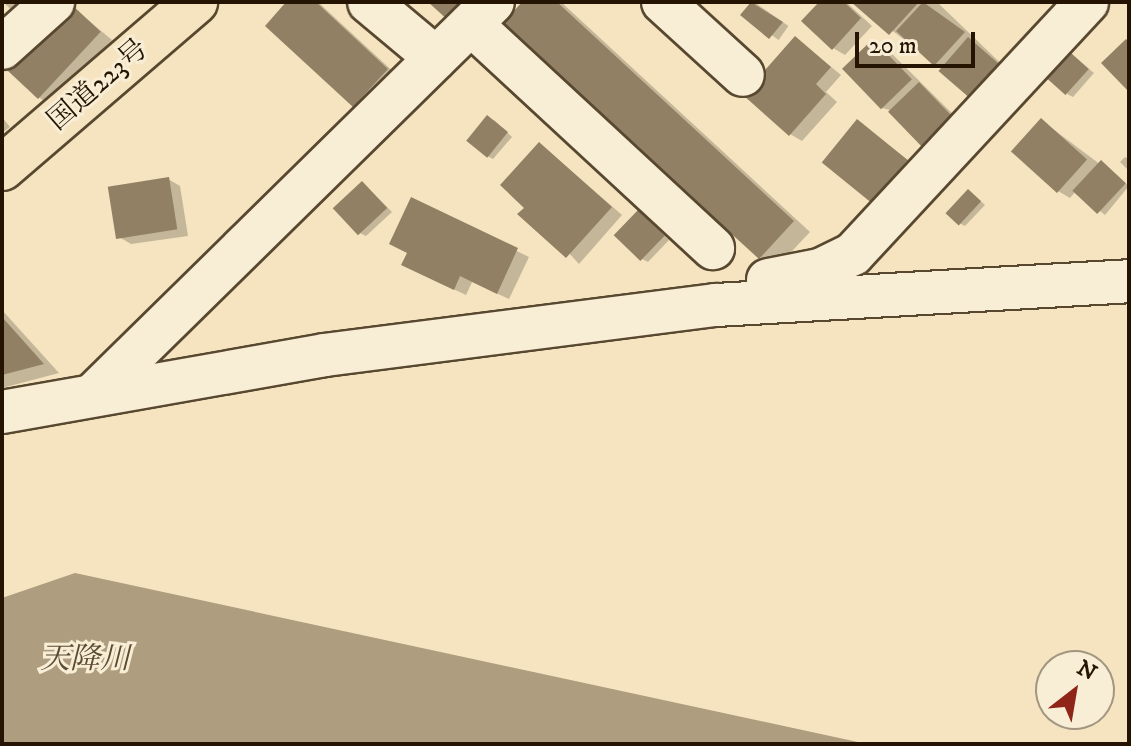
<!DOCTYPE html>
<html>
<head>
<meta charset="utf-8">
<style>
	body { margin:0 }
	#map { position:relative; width:1131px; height:746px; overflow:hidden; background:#f5e4bf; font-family:"IM FELL DW Pica","Noto Serif JP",serif }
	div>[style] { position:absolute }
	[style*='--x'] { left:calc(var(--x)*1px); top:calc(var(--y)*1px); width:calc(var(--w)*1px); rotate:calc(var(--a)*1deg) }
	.water>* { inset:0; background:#ae9d7e }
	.shadow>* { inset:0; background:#0003; transform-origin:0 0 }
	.building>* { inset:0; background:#918064; transform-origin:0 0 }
	.roads { filter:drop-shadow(2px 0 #584830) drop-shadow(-2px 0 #584830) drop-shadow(0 2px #584830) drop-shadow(0 -2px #584830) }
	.street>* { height:42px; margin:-21px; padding:0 21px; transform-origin:21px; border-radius:21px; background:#f8edd5 }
	.highway>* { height:44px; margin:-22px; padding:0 22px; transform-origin:22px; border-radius:22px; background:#f5e4bf }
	span { translate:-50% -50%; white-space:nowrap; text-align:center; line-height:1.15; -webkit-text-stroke:6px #f8edd5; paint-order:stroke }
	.street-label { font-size:28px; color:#241401 }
	.water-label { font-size:30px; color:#5b4b33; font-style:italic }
	.frame { position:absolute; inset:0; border:4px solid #241401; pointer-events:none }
	.north { position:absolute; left:1035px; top:650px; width:80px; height:80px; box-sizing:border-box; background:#f8edd5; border:2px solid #a39680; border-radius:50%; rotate:31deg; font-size:22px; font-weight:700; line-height:32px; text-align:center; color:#241401 }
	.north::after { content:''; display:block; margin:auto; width:28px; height:36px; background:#8f2418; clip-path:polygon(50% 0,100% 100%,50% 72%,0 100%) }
	.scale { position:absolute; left:855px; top:32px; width:120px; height:36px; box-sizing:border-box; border:4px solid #241401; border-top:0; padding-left:10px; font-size:24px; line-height:28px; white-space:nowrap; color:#241401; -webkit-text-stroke:6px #f8edd5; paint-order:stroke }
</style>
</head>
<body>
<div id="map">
	<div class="water">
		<div style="clip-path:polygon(75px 573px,867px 744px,2px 744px,2px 598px)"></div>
	</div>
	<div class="shadow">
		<div style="clip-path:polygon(3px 2px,62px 2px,21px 19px)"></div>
		<div style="clip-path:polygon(289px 2px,318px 2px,399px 77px,366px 112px,354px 105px)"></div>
		<div style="clip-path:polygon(525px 2px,561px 2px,810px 232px,777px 267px,760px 257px)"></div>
		<div style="left:754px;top:2px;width:42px;height:17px;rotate:35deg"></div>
		<div style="clip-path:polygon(821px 2px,846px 2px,872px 26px,845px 55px,833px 48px)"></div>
		<div style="clip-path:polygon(854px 2px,937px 2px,1021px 83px,942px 68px)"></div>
		<div style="clip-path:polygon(70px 5px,112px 40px,50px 104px,38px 97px)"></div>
		<div style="clip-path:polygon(796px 38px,841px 75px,826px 92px,837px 102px,802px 141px,790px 134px)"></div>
		<div style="clip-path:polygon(874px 41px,886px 48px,970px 131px,882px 108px)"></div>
		<div style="clip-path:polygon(1077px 59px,1094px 73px,1073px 97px,1067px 94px)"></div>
		<div style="clip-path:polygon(2px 117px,10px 127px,2px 133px)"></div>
		<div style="clip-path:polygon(494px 120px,512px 137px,493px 159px,487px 156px)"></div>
		<div style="clip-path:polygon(1041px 120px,1129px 186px,1105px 215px,1076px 191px,1070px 198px,1058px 191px,1014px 151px)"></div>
		<div style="clip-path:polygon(858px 121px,918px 168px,872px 203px)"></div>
		<div style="clip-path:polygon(540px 144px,622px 215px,579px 264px,527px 208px)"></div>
		<div style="clip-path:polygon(1125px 157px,1129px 159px,1129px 171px,1120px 162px)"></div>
		<div style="clip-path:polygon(168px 179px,180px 186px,188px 236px,131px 244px,119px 237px)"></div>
		<div style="clip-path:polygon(363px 183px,392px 212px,366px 236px,360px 233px)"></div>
		<div style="clip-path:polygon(974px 195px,985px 205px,965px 226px,959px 223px)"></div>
		<div style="clip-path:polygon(412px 200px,529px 257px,509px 299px,472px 282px,466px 295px,415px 271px)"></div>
		<div style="clip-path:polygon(639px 212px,669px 240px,648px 262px,642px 259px)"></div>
		<div style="clip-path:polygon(2px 310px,59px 373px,2px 388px)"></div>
	</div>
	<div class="building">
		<div style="clip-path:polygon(286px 2px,316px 2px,388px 69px,353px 107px,265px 26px)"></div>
		<div style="clip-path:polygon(428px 2px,469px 2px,450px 22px)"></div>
		<div style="clip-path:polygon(522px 2px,557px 2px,794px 221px,759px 259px,502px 24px)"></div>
		<div style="clip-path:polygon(751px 2px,783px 22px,769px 39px,740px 15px)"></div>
		<div style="clip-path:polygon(819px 2px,844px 2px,861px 18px,832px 50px,801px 21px)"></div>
		<div style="clip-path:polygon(851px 2px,919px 2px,889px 35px)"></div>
		<div style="clip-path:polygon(923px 2px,965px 32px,934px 66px,896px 31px)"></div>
		<div style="left:70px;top:3px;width:42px;height:92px;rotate:43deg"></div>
		<div style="clip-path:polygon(795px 36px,831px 67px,816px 84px,826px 94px,789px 136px,743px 95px)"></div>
		<div style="left:968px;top:37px;width:57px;height:45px;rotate:41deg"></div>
		<div style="left:873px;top:39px;width:56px;height:43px;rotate:46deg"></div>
		<div style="clip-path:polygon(1126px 39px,1129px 42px,1129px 92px,1101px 63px)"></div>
		<div style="left:1071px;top:53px;width:24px;height:35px;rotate:42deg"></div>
		<div style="left:919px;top:82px;width:57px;height:43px;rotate:46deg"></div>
		<div style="left:487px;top:115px;width:27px;height:33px;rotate:39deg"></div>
		<div style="left:1041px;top:118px;width:62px;height:45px;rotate:42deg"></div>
		<div style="left:857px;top:119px;width:65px;height:56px;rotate:39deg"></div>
		<div style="clip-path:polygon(539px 142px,612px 207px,566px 258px,517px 214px,524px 208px,500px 185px)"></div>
		<div style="left:1101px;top:160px;width:34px;height:42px;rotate:43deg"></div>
		<div style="left:169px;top:177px;width:53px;height:62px;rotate:81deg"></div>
		<div style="left:362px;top:181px;width:37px;height:40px;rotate:47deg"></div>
		<div style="left:968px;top:189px;width:18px;height:33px;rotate:43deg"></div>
		<div style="clip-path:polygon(411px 197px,518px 248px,497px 294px,460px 276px,454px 290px,401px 265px,407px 253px,389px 244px)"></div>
		<div style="left:638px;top:210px;width:37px;height:35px;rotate:44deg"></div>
		<div style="clip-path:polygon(2px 317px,44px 364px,2px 375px)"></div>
	</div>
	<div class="roads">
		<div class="street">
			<div style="--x:369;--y:2;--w:87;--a:39.9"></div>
			<div style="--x:663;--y:2;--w:108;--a:42.4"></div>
			<div style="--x:471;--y:24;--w:330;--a:42.8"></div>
			<div style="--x:2;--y:48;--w:69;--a:-42"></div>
			<div style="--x:768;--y:280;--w:53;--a:-10.9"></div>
			<div style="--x:820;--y:270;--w:37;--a:-26"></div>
			<div style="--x:853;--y:254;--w:344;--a:-47.1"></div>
			<div style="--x:94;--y:394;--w:559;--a:-44.49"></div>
			<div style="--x:2;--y:412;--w:328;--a:-10"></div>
			<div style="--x:325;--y:355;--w:394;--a:-7.3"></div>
			<div style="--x:716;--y:305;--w:414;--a:-3.3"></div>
		</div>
		<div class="highway">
			<div style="--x:2;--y:168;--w:255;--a:-40.7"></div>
		</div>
	</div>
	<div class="street-label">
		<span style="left:98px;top:85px;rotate:-41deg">国道223号</span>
	</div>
	<div class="water-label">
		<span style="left:85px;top:660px">天降川</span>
	</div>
	<div class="frame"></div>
	<div class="north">N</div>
	<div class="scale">20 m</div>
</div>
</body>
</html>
